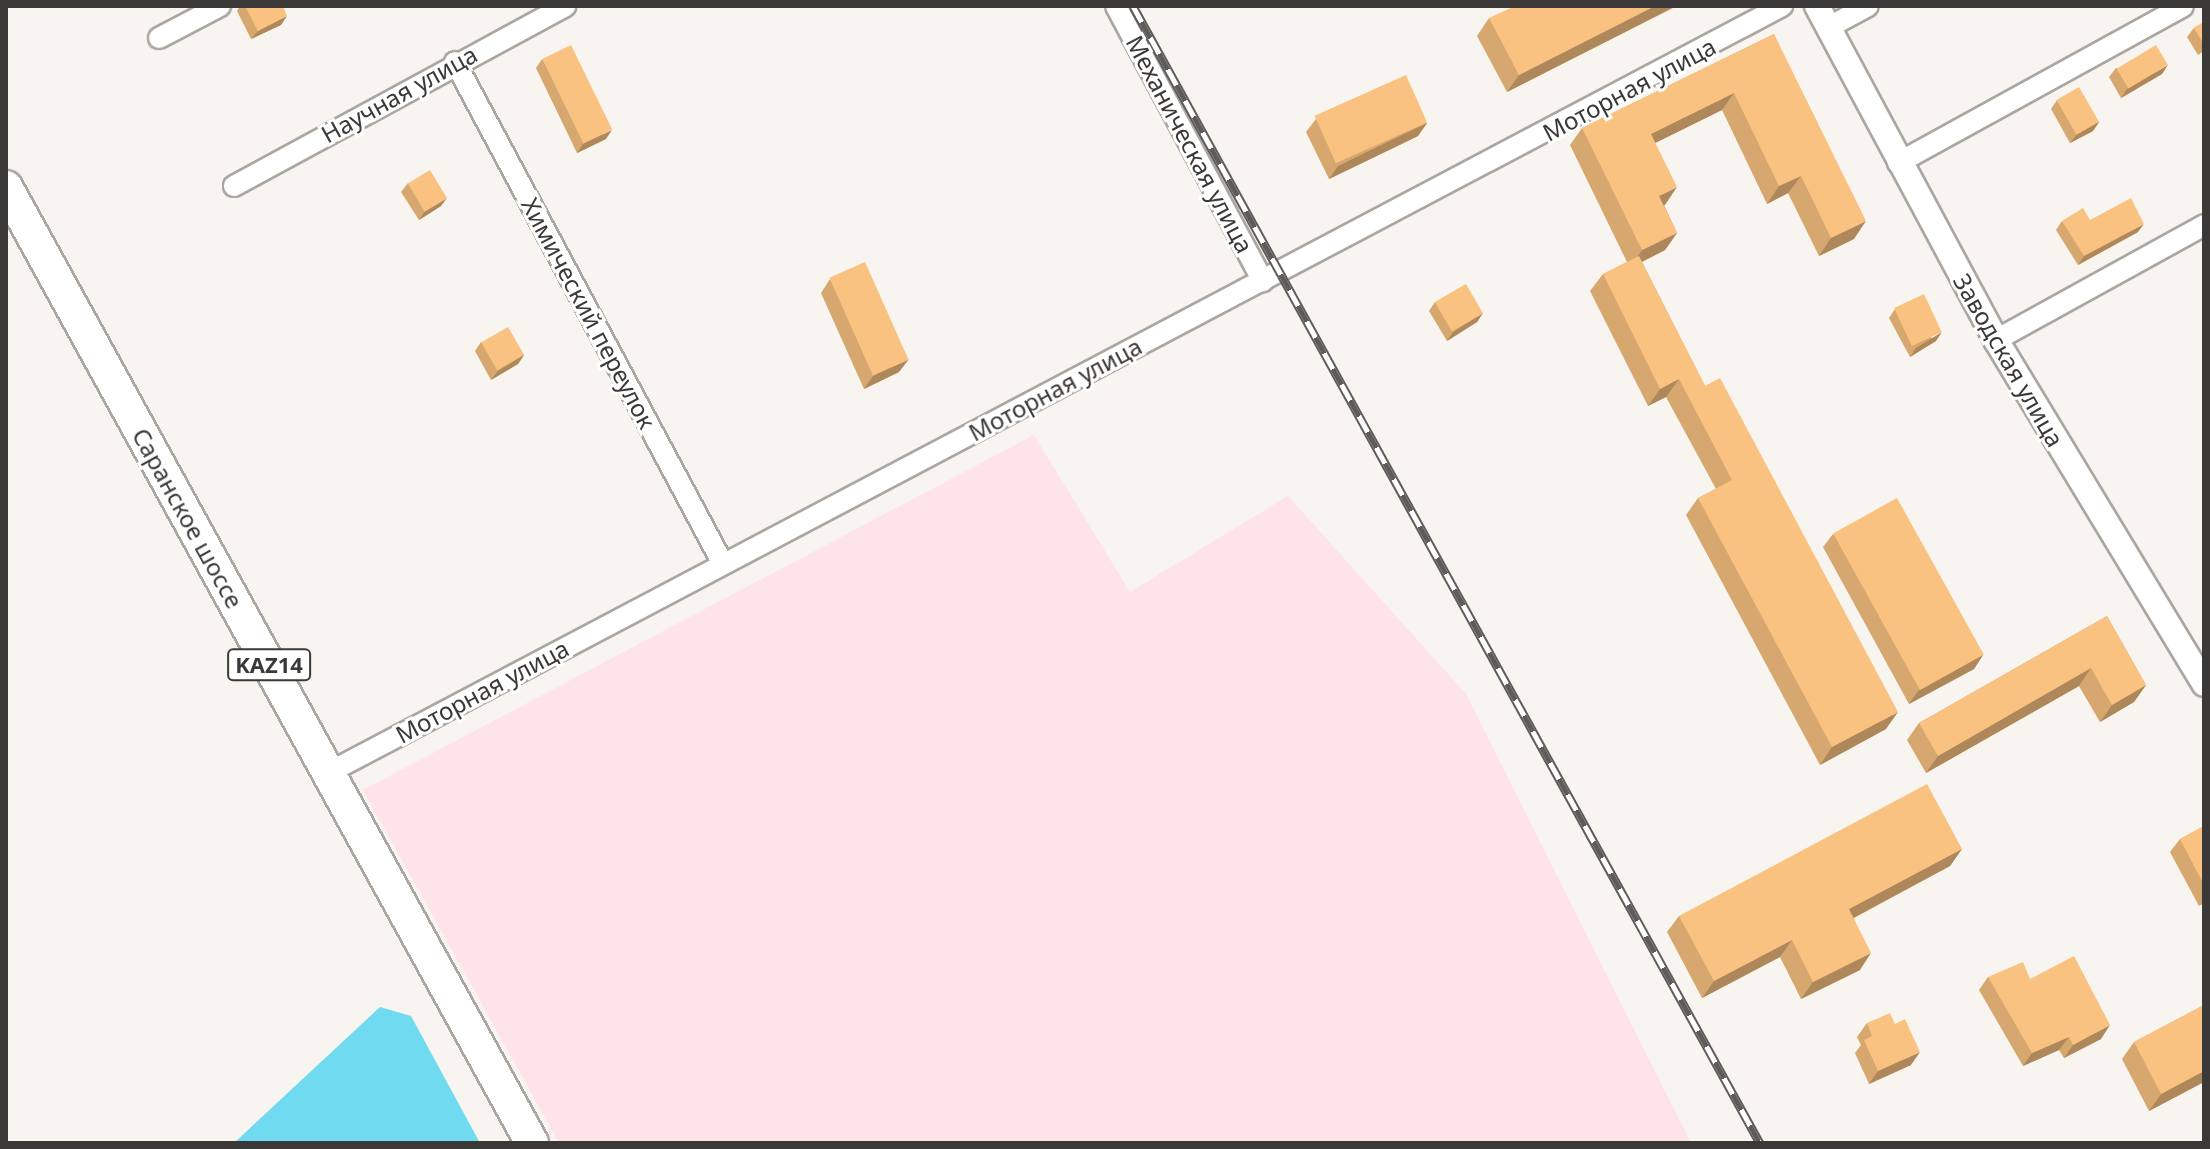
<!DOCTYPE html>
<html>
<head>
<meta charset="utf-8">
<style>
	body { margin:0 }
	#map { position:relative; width:2210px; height:1149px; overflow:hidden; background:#f8f4ef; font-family:"Noto Sans",sans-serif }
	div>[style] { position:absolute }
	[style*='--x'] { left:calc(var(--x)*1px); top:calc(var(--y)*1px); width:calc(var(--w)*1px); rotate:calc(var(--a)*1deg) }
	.industrial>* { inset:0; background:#fee3e7 }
	.water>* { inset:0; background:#70dbf0 }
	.roads { filter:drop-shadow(2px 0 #aaa6a2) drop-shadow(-2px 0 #aaa6a2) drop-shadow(0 2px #aaa6a2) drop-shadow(0 -2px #aaa6a2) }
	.minor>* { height:20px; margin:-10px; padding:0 10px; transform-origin:10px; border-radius:10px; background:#fff }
	.tertiary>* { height:24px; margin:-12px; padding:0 12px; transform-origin:12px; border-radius:12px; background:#fff }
	.trunk>* { height:32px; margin:-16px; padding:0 16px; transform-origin:16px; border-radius:16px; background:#fff }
	.rail>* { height:9px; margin-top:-4.5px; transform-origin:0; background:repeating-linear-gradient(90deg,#fff 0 18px,#5e5c5a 0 36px); box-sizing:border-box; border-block:2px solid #5e5c5a }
	.wall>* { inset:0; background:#d6a76f }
	.shaded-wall>* { inset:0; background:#ae885a }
	.building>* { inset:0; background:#f9c281; transform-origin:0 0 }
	span { translate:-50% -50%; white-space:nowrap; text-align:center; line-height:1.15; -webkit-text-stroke:6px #fff; paint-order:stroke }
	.shield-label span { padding:2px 6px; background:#fff; border:2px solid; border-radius:6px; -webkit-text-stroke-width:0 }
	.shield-label { font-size:22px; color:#3b3937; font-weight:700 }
	.street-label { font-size:24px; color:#3b3937 }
	.frame { position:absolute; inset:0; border:8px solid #3b3937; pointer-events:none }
</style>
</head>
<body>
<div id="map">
	<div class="industrial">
		<div style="clip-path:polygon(1034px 435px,1130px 592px,1288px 496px,1466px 694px,1691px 1143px,559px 1143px,363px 790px)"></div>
	</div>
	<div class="water">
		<div style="clip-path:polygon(380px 1007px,411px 1016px,480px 1143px,234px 1143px)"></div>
	</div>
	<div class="roads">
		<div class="minor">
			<div style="--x:1116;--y:6;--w:312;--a:61.9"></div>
			<div style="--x:1829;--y:27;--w:44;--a:-28.3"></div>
			<div style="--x:159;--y:38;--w:69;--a:-27.7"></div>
			<div style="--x:455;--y:62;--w:569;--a:61.9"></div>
			<div style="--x:1898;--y:163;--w:325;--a:-28.8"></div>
			<div style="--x:234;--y:186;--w:377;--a:-28.5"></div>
			<div style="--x:1996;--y:340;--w:238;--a:-28.9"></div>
			<div style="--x:328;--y:773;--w:1644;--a:-27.81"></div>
		</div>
		<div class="tertiary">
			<div style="--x:1817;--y:6;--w:379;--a:61.8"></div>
			<div style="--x:1996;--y:340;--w:402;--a:58.8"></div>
		</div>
		<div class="trunk">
			<div style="--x:6;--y:187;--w:1091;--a:61.18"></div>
		</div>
	</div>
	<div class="rail">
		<div style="--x:1133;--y:6;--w:1298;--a:61.13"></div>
	</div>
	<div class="wall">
		<div style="clip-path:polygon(240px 6px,283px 6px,281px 25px,251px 39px,237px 11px)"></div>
		<div style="clip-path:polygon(1675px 7px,1507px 92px,1477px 36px,1489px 18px)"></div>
		<div style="clip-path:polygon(2204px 22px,2204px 51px,2198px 55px,2187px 37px,2194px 28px)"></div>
		<div style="clip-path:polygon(1774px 34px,1854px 239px,1819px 256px,1788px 193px,1767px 204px,1722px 110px,1655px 143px,1665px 205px,1664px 205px,1677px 233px,1665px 250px,1642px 262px,1705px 386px,1886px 729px,1820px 765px,1686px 515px,1698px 498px,1716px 489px,1666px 397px,1648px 406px,1590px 291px,1603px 274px,1627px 262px,1570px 145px,1582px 128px)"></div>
		<div style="clip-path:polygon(542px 59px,606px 139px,577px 153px,536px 68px)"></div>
		<div style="clip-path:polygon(2116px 68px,2162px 74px,2121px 98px,2109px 77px)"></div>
		<div style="clip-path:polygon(2057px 100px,2099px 122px,2093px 131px,2070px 143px,2051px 109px)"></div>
		<div style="clip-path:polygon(1316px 119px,1427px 123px,1418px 136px,1329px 179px,1306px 132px)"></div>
		<div style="clip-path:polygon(408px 183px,441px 206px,419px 220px,401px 192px)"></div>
		<div style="clip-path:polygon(2090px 220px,2138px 232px,2078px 265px,2056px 230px,2062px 221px)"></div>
		<div style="clip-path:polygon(830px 279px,899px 372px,864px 389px,821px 293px)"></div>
		<div style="clip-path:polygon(1435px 302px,1483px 313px,1477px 322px,1447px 341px,1429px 311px)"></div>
		<div style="clip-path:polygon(1895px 309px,1936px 341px,1910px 357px,1889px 318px)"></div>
		<div style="clip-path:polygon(481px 342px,524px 355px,518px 364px,491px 380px,475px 351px)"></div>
		<div style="clip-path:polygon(1833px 534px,1983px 655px,1974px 669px,1909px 704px,1823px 547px)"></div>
		<div style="clip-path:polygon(2107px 616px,2146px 685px,2134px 702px,2100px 722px,2079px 686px,1926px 773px,1907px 740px,1919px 723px)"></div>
		<div style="clip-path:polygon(2204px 826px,2204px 903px,2199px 906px,2170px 852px,2180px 839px)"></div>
		<div style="clip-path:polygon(1962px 849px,1950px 866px,1854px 918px,1860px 970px,1801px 999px,1780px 957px,1702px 998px,1667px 932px,1679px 916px)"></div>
		<div style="clip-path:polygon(1988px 977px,2030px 979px,2101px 1039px,2064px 1058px,2059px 1050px,2023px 1066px,1979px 990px)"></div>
		<div style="clip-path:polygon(2204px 1005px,2204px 1082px,2149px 1111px,2122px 1059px,2134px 1042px)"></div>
		<div style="clip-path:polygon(1867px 1023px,1911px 1065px,1869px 1084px,1855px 1053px,1861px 1045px,1857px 1037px)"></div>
	</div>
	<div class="shaded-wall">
		<div style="clip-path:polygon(1655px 6px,1676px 6px,1507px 92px,1519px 75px)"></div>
		<div style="clip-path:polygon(287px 16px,281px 25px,251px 39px,258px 31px)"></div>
		<div style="clip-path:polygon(2168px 65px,2162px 74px,2121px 98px,2127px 89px)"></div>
		<div style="clip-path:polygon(1734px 93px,1722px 110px,1639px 151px,1651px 134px)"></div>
		<div style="clip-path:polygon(2099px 122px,2093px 131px,2070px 143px,2077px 134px)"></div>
		<div style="clip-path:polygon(1427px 123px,1418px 136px,1329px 179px,1338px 166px)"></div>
		<div style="clip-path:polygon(612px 130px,606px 139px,577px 153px,583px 144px)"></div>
		<div style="clip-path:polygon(1801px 176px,1788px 193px,1767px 204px,1779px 186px)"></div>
		<div style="clip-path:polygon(1677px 187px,1665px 205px,1647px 213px,1659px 196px)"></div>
		<div style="clip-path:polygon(447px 198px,441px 206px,419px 220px,425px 211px)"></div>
		<div style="clip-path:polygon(1866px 221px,1854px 239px,1819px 256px,1831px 238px)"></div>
		<div style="clip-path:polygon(2144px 224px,2138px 232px,2078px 265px,2084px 256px)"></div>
		<div style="clip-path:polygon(1677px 233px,1665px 250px,1630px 268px,1642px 250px)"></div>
		<div style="clip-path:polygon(1483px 313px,1477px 322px,1447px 341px,1453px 332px)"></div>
		<div style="clip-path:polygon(1942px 332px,1936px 341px,1910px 357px,1916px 348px)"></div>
		<div style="clip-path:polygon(524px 355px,518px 364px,491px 380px,498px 371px)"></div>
		<div style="clip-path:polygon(909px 359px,899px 372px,864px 389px,873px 376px)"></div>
		<div style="clip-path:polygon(1679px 379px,1666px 397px,1648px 406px,1660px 389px)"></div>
		<div style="clip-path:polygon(1983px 655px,1974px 669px,1909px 704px,1918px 691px)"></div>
		<div style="clip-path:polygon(2091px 668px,2079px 686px,1926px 773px,1938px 756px)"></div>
		<div style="clip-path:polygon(2146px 685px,2134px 702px,2100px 722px,2112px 705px)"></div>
		<div style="clip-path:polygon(1898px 712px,1886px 729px,1820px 765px,1832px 747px)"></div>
		<div style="clip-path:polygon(1962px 849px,1950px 866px,1838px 926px,1849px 909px)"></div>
		<div style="clip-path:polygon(1792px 940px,1780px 957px,1702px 998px,1714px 981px)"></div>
		<div style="clip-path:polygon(1871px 953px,1860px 970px,1801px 999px,1813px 982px)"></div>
		<div style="clip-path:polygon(2110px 1025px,2101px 1039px,2064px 1058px,2073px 1045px)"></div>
		<div style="clip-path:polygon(2069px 1037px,2059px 1050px,2023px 1066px,2032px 1053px)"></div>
		<div style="clip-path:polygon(1920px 1052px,1911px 1065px,1869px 1084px,1878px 1071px)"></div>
		<div style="clip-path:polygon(2204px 1071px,2204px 1082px,2149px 1111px,2161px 1094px)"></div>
	</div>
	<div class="building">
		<div style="clip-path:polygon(245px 6px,283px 6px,287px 16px,258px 31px)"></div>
		<div style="clip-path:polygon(1515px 6px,1655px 6px,1519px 75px,1489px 18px)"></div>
		<div style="clip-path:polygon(2204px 22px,2204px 45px,2194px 28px)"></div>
		<div style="clip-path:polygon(1774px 34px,1866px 221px,1831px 238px,1801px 176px,1779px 186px,1734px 93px,1651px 134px,1677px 187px,1659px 196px,1677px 233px,1642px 250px,1582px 128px)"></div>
		<div style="left:571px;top:45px;width:94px;height:32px;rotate:64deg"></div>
		<div style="left:2156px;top:45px;width:23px;height:46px;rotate:59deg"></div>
		<div style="left:1406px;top:75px;width:52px;height:100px;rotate:66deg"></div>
		<div style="left:2079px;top:87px;width:40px;height:26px;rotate:60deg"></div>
		<div style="left:430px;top:170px;width:33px;height:26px;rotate:59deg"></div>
		<div style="clip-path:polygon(2131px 198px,2144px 224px,2084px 256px,2062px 221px,2083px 208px,2090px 220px)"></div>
		<div style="clip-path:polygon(1639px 256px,1705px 386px,1720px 378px,1898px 712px,1832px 747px,1698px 498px,1732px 480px,1679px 379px,1660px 389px,1603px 274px)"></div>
		<div style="left:865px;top:262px;width:107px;height:39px;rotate:66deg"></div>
		<div style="left:1466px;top:284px;width:34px;height:36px;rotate:60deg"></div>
		<div style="left:1924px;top:294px;width:42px;height:33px;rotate:65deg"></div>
		<div style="left:508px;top:327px;width:32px;height:31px;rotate:60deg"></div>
		<div style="left:1897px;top:498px;width:179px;height:73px;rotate:61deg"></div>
		<div style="clip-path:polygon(2107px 616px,2146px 685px,2112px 705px,2091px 668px,1938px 756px,1919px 723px)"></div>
		<div style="clip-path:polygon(1927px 784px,1962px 849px,1849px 909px,1871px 953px,1813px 982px,1792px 940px,1714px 981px,1679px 916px)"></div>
		<div style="clip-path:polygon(2204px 826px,2204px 885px,2180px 839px)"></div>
		<div style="clip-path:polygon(2074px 956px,2110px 1025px,2073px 1045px,2069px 1037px,2032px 1053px,1988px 977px,2023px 962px,2030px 979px)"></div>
		<div style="clip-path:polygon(2204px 1005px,2204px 1071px,2161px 1094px,2134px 1042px)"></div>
		<div style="clip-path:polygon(1890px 1013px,1895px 1024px,1905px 1019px,1920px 1052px,1878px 1071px,1864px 1040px,1872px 1036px,1867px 1023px)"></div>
	</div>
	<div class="shield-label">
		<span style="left:269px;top:665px">KAZ14</span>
	</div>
	<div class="street-label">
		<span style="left:1629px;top:89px;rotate:-28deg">Моторная улица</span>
		<span style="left:399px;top:94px;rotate:-29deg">Научная улица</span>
		<span style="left:1190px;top:144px;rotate:62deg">Механическая улица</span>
		<span style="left:589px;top:313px;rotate:62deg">Химический переулок</span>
		<span style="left:2009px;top:360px;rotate:60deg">Заводская улица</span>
		<span style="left:1055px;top:389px;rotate:-28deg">Моторная улица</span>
		<span style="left:188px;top:518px;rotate:61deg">Саранское шоссе</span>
		<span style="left:482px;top:691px;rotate:-28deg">Моторная улица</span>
	</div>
	<div class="frame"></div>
</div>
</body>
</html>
